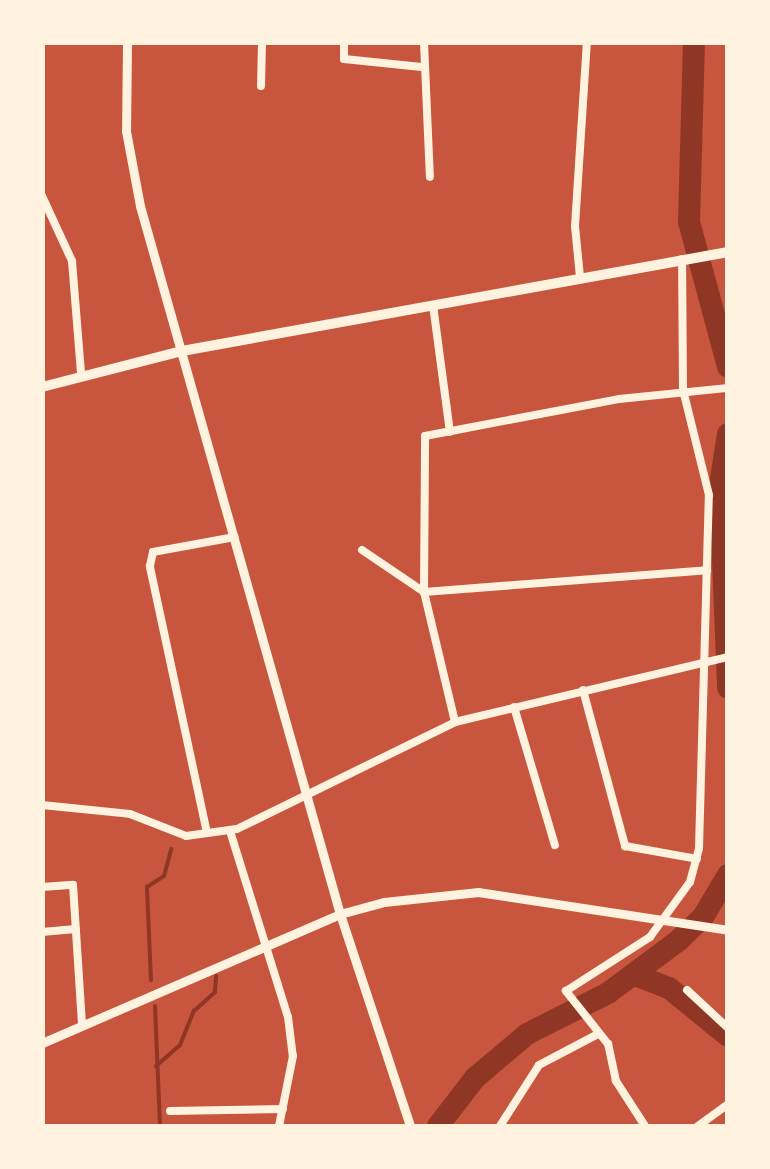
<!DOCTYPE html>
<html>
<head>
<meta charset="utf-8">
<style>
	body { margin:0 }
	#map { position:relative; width:770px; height:1169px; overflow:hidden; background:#c8553d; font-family:Poppins,sans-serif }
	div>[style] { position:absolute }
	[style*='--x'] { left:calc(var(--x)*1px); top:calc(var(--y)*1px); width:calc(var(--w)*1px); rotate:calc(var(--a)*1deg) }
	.stream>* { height:4px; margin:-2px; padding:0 2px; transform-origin:2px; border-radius:2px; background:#8f3625 }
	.river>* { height:22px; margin:-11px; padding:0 11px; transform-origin:11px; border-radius:11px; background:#8f3625 }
	.minor>* { height:8px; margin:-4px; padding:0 4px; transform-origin:4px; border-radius:4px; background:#fff3e0 }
	.tertiary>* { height:9px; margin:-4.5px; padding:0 4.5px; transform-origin:4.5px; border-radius:4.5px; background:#fff3e0 }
	.secondary>* { height:10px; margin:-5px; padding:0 5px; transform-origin:5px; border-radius:5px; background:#fff3e0 }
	span { translate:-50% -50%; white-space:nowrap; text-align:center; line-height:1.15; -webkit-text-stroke:9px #fff3e0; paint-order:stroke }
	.frame { position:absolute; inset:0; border:45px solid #fff3e0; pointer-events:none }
</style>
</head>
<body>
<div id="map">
	<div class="stream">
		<div style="--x:151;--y:980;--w:93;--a:-92.5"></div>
		<div style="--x:147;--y:887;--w:20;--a:-33"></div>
		<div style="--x:164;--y:876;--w:28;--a:-75"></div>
		<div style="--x:155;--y:1006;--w:120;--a:87.6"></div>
		<div style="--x:156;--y:1066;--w:32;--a:-41"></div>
		<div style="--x:180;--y:1045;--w:37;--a:-68"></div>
		<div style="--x:194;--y:1011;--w:28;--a:-42"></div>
		<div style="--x:215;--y:992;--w:16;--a:-86"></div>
	</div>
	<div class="river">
		<div style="--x:694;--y:42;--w:180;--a:91.6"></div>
		<div style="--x:689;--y:222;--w:150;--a:74.9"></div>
		<div style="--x:728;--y:434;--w:52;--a:98.9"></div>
		<div style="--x:720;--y:485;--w:203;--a:87.7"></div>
		<div style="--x:635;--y:975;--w:36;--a:21"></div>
		<div style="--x:669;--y:988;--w:76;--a:39.1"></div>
		<div style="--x:438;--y:1126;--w:61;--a:-52.4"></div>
		<div style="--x:475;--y:1078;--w:68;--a:-40.2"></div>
		<div style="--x:527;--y:1034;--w:91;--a:-26.8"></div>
		<div style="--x:608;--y:993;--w:89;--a:-36.7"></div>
		<div style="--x:679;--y:940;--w:33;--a:-44"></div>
		<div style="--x:703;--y:917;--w:49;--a:-59.2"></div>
	</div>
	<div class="minor">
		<div style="--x:344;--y:42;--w:17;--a:90"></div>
		<div style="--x:344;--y:59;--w:78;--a:5.9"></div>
		<div style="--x:424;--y:42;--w:135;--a:87.5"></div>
		<div style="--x:261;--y:86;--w:44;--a:-88.7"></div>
		<div style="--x:42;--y:196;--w:72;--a:65.2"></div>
		<div style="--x:72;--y:261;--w:113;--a:85.4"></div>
		<div style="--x:580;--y:277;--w:51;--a:-95.6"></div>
		<div style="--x:575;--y:226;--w:184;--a:-86.3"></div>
		<div style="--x:433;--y:305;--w:128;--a:82.4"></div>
		<div style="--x:362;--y:550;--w:75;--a:34.1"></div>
		<div style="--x:424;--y:592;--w:284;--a:-4.4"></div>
		<div style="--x:583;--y:690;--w:162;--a:74.9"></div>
		<div style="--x:625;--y:846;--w:73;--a:10.2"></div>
		<div style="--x:514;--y:707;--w:144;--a:73.5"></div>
		<div style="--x:455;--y:722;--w:134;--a:-103.4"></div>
		<div style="--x:424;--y:592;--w:156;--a:-89.6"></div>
		<div style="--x:425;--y:436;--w:197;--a:-10.8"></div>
		<div style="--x:619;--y:399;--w:110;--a:-5.8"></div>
		<div style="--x:42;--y:805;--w:88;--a:5.8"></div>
		<div style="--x:130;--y:814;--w:60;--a:21.4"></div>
		<div style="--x:186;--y:836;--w:51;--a:-7.8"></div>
		<div style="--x:237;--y:829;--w:243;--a:-26.1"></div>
		<div style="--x:455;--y:722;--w:281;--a:-13.4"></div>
		<div style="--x:230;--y:831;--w:195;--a:72.7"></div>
		<div style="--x:288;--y:1017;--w:39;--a:83"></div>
		<div style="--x:293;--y:1056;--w:71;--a:101.3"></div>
		<div style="--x:207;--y:833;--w:273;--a:-102.1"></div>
		<div style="--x:150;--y:566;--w:14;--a:-78"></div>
		<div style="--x:153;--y:552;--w:83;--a:-10.4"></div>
		<div style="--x:42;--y:887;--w:31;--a:-4"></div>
		<div style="--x:73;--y:885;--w:140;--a:86.3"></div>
		<div style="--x:42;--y:932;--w:34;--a:-5"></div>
		<div style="--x:687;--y:990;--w:56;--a:42.8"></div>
		<div style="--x:170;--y:1111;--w:113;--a:-1"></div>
		<div style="--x:500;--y:1126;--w:72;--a:-57.4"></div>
		<div style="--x:539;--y:1065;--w:67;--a:-27.7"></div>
		<div style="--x:645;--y:1126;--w:54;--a:-122.8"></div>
		<div style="--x:616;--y:1081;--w:38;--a:-102"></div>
		<div style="--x:608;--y:1044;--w:68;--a:-128.4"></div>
		<div style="--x:566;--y:991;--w:100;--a:-32.7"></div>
		<div style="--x:650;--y:937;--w:68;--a:-54"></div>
		<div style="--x:690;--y:882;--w:35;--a:-75"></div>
		<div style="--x:699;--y:848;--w:353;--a:-88.4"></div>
		<div style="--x:709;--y:495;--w:108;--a:-103.9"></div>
		<div style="--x:683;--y:390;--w:131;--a:-90.4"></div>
		<div style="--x:698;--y:1126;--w:37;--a:-36"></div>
	</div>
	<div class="tertiary">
		<div style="--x:127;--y:42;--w:89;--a:90.6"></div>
		<div style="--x:126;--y:131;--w:76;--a:79.4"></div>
		<div style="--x:140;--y:206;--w:736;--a:74.23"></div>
		<div style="--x:340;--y:914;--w:223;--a:71.7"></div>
		<div style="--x:42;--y:1043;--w:325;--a:-23.4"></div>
		<div style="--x:340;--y:914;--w:46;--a:-15.3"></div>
		<div style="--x:384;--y:902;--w:95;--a:-6.1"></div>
		<div style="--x:478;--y:892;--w:253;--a:8.6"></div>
	</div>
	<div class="secondary">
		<div style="--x:42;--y:387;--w:145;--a:-14.4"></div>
		<div style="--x:182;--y:351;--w:555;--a:-10.28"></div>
	</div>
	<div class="frame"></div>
</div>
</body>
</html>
